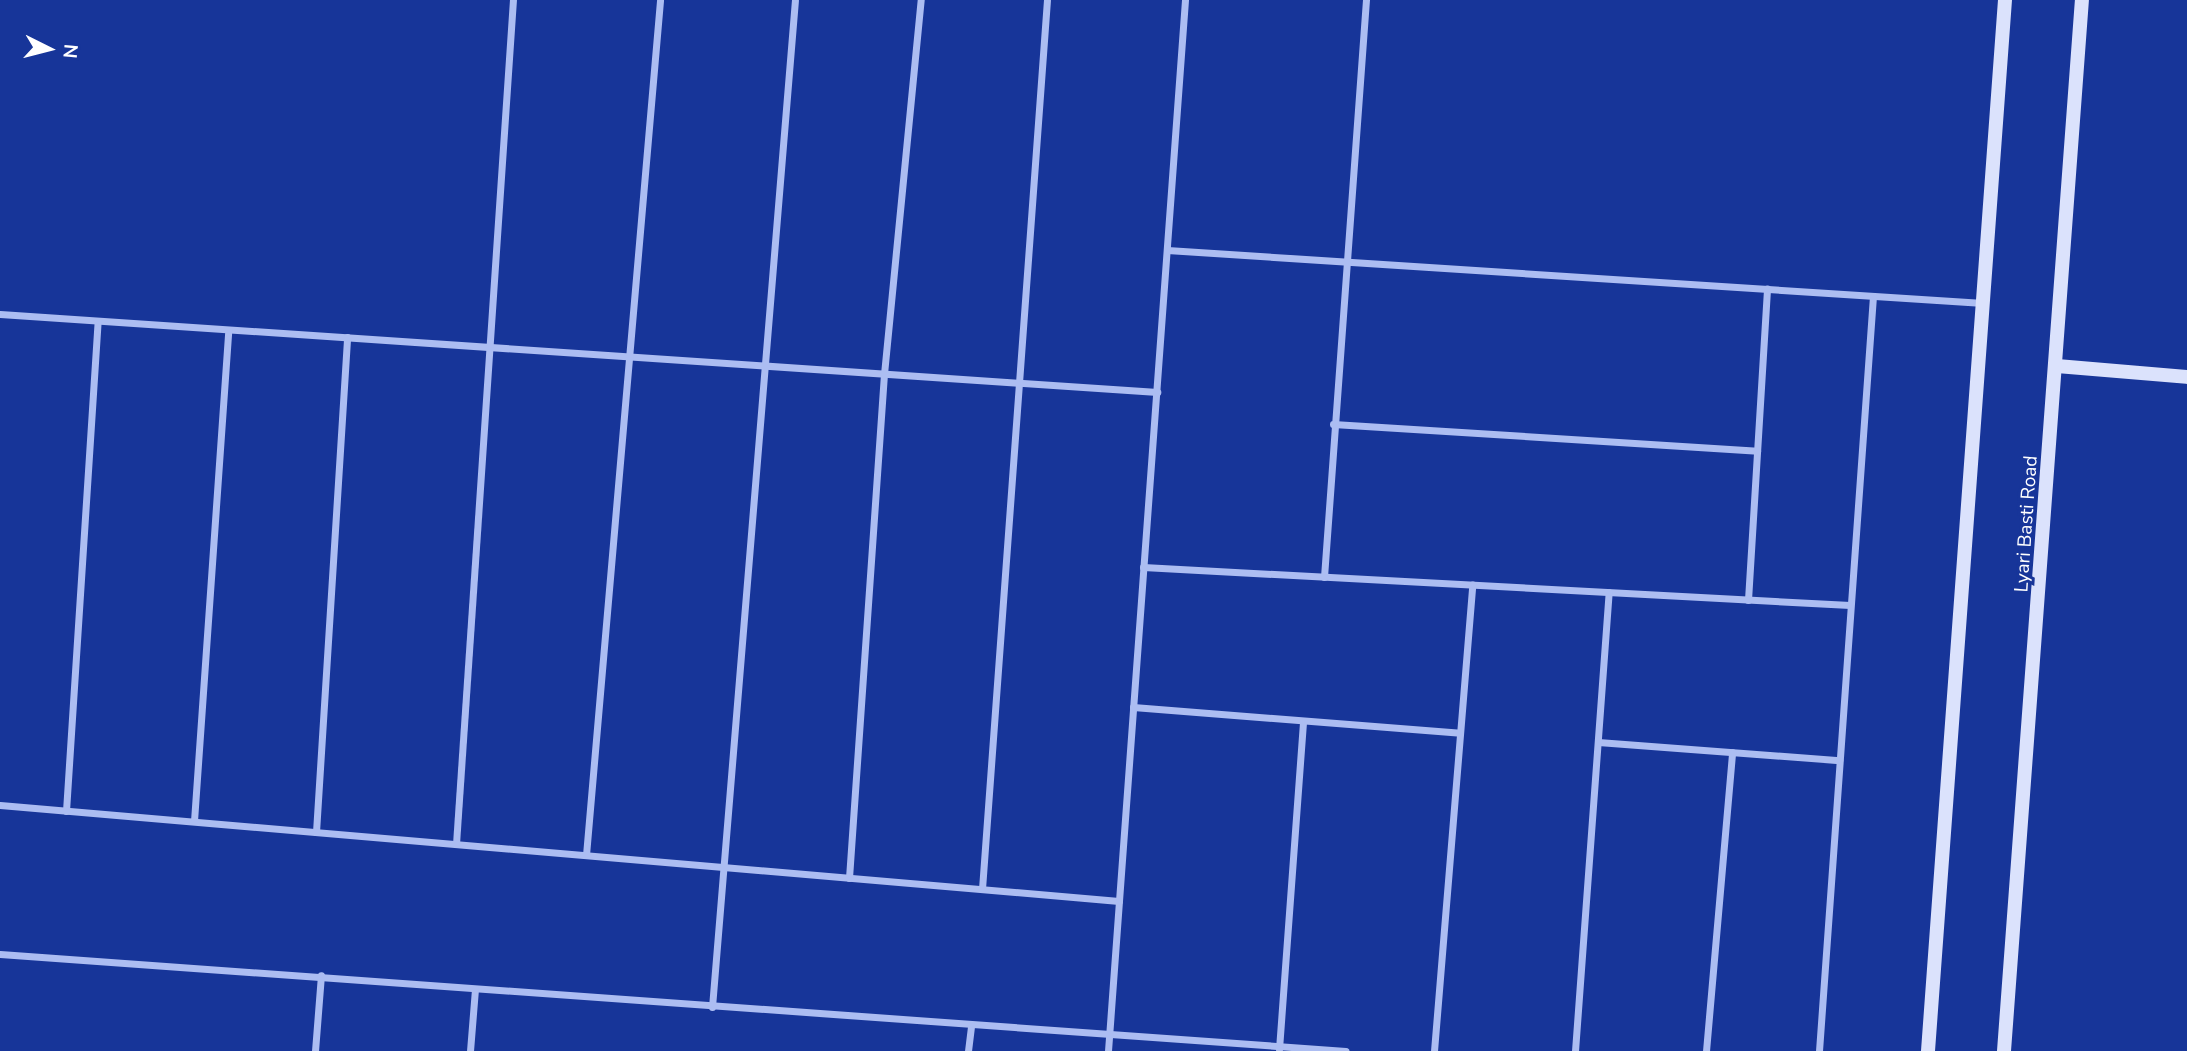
<!DOCTYPE html>
<html>
<head>
<meta charset="utf-8">
<style>
	body { margin:0 }
	#map { position:relative; width:2187px; height:1051px; overflow:hidden; background:#173599; font-family:"Nunito Sans",sans-serif }
	div>[style] { position:absolute }
	[style*='--x'] { left:calc(var(--x)*1px); top:calc(var(--y)*1px); width:calc(var(--w)*1px); rotate:calc(var(--a)*1deg) }
	.street>* { height:7px; margin:-3.5px; padding:0 3.5px; transform-origin:3.5px; border-radius:3.5px; background:#acbdf2 }
	.secondary>* { height:14px; margin:-7px; padding:0 7px; transform-origin:7px; border-radius:7px; background:#dbe2fc }
	span { translate:-50% -50%; white-space:nowrap; text-align:center; line-height:1.15; -webkit-text-stroke:6px #173599; paint-order:stroke }
	.street-label { font-size:19px; color:#fff }
	.north { position:absolute; left:14px; top:14px; width:70px; height:70px; -webkit-text-stroke:5px #173599; paint-order:stroke; rotate:96deg; font-size:19px; font-weight:700; line-height:28px; text-align:center; color:#fff }
	.north::after { content:''; display:block; margin:auto; width:24px; height:32px; background:#fff; clip-path:polygon(50% 0,100% 100%,50% 72%,0 100%) }
</style>
</head>
<body>
<div id="map">
	<div class="street">
		<div style="--x:1167;--y:250;--w:818;--a:3.72"></div>
		<div style="--x:0;--y:314;--w:1160;--a:3.86"></div>
		<div style="--x:1333;--y:424;--w:425;--a:3.6"></div>
		<div style="--x:1143;--y:567;--w:708;--a:3.08"></div>
		<div style="--x:1324;--y:577;--w:579;--a:-85.84"></div>
		<div style="--x:1748;--y:600;--w:312;--a:-86.5"></div>
		<div style="--x:1133;--y:707;--w:328;--a:4.5"></div>
		<div style="--x:1598;--y:742;--w:242;--a:4.3"></div>
		<div style="--x:0;--y:805;--w:1123;--a:4.9"></div>
		<div style="--x:66;--y:811;--w:491;--a:-86.3"></div>
		<div style="--x:194;--y:821;--w:492;--a:-86"></div>
		<div style="--x:316;--y:832;--w:496;--a:-86.4"></div>
		<div style="--x:456;--y:844;--w:846;--a:-86.14"></div>
		<div style="--x:586;--y:855;--w:858;--a:-85.05"></div>
		<div style="--x:849;--y:878;--w:505;--a:-86.03"></div>
		<div style="--x:884;--y:374;--w:376;--a:-84.4"></div>
		<div style="--x:982;--y:889;--w:891;--a:-85.82"></div>
		<div style="--x:0;--y:954;--w:1349;--a:4.12"></div>
		<div style="--x:712;--y:1007;--w:1010;--a:-85.29"></div>
		<div style="--x:1279;--y:1049;--w:329;--a:-85.8"></div>
		<div style="--x:315;--y:1051;--w:76;--a:-85.5"></div>
		<div style="--x:470;--y:1051;--w:62;--a:-85.4"></div>
		<div style="--x:968;--y:1051;--w:26;--a:-83"></div>
		<div style="--x:1108;--y:1051;--w:1054;--a:-85.81"></div>
		<div style="--x:1434;--y:1051;--w:468;--a:-85.3"></div>
		<div style="--x:1575;--y:1051;--w:460;--a:-85.8"></div>
		<div style="--x:1706;--y:1051;--w:300;--a:-85"></div>
		<div style="--x:1819;--y:1051;--w:757;--a:-85.91"></div>
	</div>
	<div class="secondary">
		<div style="--x:2057;--y:366;--w:130;--a:4.8"></div>
		<div style="--x:1928;--y:1051;--w:1054;--a:-85.81"></div>
		<div style="--x:2004;--y:1051;--w:1054;--a:-85.76"></div>
	</div>
	<div class="street-label">
		<span style="left:2027px;top:524px;rotate:-86deg">Lyari Basti Road</span>
	</div>
	<div class="north">N</div>
</div>
</body>
</html>
